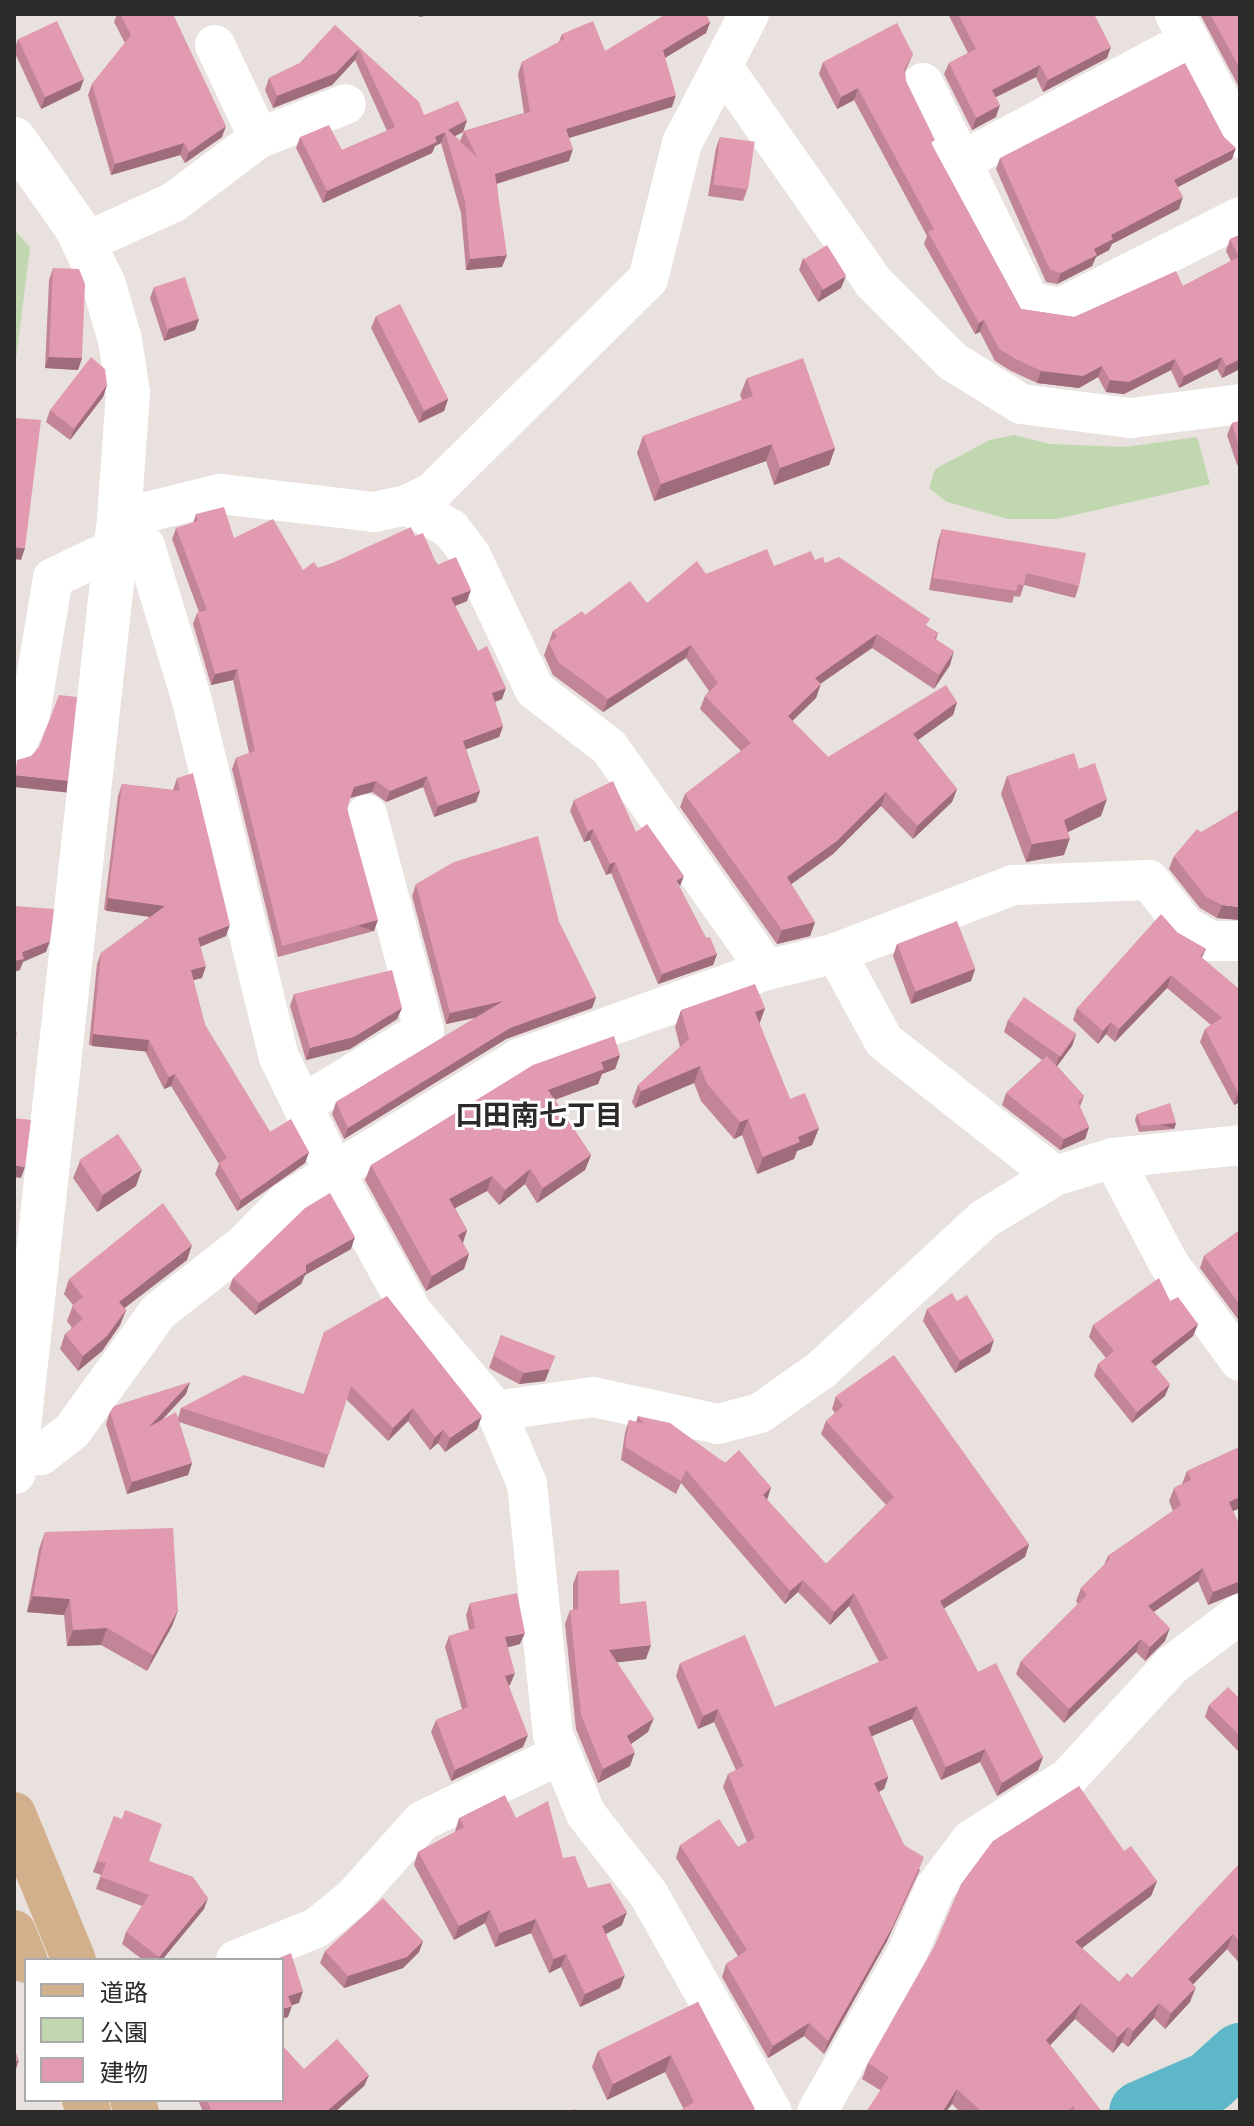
<!DOCTYPE html>
<html>
<head>
<meta charset="utf-8">
<style>
	body { margin:0 }
	#map { position:relative; width:1254px; height:2126px; overflow:hidden; background:#e8e1de; font-family:Georgia,"Noto Sans JP",serif }
	div>[style] { position:absolute }
	[style*='--x'] { left:calc(var(--x)*1px); top:calc(var(--y)*1px); width:calc(var(--w)*1px); rotate:calc(var(--a)*1deg) }
	.green>* { inset:0; background:#c0d7b0 }
	.river>* { height:62px; margin:-31px; padding:0 31px; transform-origin:31px; border-radius:31px; background:#5eb7c9 }
	.minor>* { height:40px; margin:-20px; padding:0 20px; transform-origin:20px; border-radius:20px; background:#fff }
	.tertiary>* { height:44px; margin:-22px; padding:0 22px; transform-origin:22px; border-radius:22px; background:#fff }
	.primary>* { height:44px; margin:-22px; padding:0 22px; transform-origin:22px; border-radius:22px; background:#d3b08c }
	.wall>* { inset:0; background:#c28497 }
	.shaded-wall>* { inset:0; background:#9e6c7b; transform-origin:0 0 }
	.building>* { inset:0; background:#e19ab0; transform-origin:0 0 }
	span { translate:-50% -50%; white-space:nowrap; text-align:center; line-height:1.15; -webkit-text-stroke:6px #fff; paint-order:stroke }
	.neighbourhood-label { font-size:28px; color:#2d2b2a; font-weight:700 }
	.frame { position:absolute; inset:0; border:16px solid #2d2b2a; pointer-events:none }
	.legend { position:absolute; left:24px; top:1958px; width:260px; height:144px; box-sizing:border-box; background:#fff; border:2px solid #abaaaa; margin:0; padding:10px 14px; list-style:none; font-size:24px; color:#2d2b2a }
	.legend li { display:flex; align-items:center; gap:16px; height:40px }
	.legend b { width:40px; border:2px solid #abaaaa }
</style>
</head>
<body>
<div id="map">
	<div class="green">
		<div style="clip-path:polygon(14px 230px,30px 247px,14px 375px)"></div>
		<div style="clip-path:polygon(1014px 435px,1050px 444px,1125px 447px,1197px 437px,1210px 484px,1057px 519px,1008px 519px,947px 502px,929px 488px,935px 469px,990px 440px)"></div>
	</div>
	<div class="river">
		<div style="--x:1140;--y:2112;--w:75;--a:-23.5"></div>
		<div style="--x:1209;--y:2082;--w:42;--a:-42.1"></div>
	</div>
	<div class="minor">
		<div style="--x:749;--y:14;--w:145;--a:117.4"></div>
		<div style="--x:682;--y:143;--w:140;--a:104"></div>
		<div style="--x:648;--y:279;--w:303;--a:135.3"></div>
		<div style="--x:433;--y:492;--w:29;--a:153"></div>
		<div style="--x:407;--y:505;--w:34;--a:168"></div>
		<div style="--x:374;--y:512;--w:155;--a:-173.3"></div>
		<div style="--x:220;--y:494;--w:104;--a:166.1"></div>
		<div style="--x:119;--y:519;--w:37;--a:46"></div>
		<div style="--x:145;--y:546;--w:162;--a:73.1"></div>
		<div style="--x:192;--y:701;--w:366;--a:76.3"></div>
		<div style="--x:279;--y:1057;--w:131;--a:64.2"></div>
		<div style="--x:336;--y:1175;--w:157;--a:61"></div>
		<div style="--x:412;--y:1312;--w:130;--a:49.7"></div>
		<div style="--x:496;--y:1411;--w:79;--a:67"></div>
		<div style="--x:527;--y:1484;--w:252;--a:84.1"></div>
		<div style="--x:553;--y:1735;--w:21;--a:67"></div>
		<div style="--x:561;--y:1754;--w:65;--a:67.4"></div>
		<div style="--x:586;--y:1814;--w:103;--a:52.1"></div>
		<div style="--x:649;--y:1895;--w:249;--a:60.5"></div>
		<div style="--x:1175;--y:14;--w:140;--a:62.3"></div>
		<div style="--x:215;--y:45;--w:103;--a:64.7"></div>
		<div style="--x:722;--y:66;--w:264;--a:55"></div>
		<div style="--x:873;--y:282;--w:112;--a:45"></div>
		<div style="--x:952;--y:361;--w:81;--a:31.9"></div>
		<div style="--x:1021;--y:404;--w:111;--a:7.3"></div>
		<div style="--x:1131;--y:418;--w:110;--a:-7.3"></div>
		<div style="--x:923;--y:83;--w:244;--a:64"></div>
		<div style="--x:1030;--y:302;--w:31;--a:11"></div>
		<div style="--x:1060;--y:308;--w:202;--a:-26.8"></div>
		<div style="--x:962;--y:161;--w:257;--a:-27.9"></div>
		<div style="--x:84;--y:243;--w:99;--a:-24.5"></div>
		<div style="--x:174;--y:202;--w:106;--a:-37"></div>
		<div style="--x:259;--y:138;--w:93;--a:-21.3"></div>
		<div style="--x:407;--y:505;--w:50;--a:28.6"></div>
		<div style="--x:451;--y:529;--w:34;--a:53"></div>
		<div style="--x:471;--y:556;--w:148;--a:64.5"></div>
		<div style="--x:535;--y:690;--w:93;--a:37.6"></div>
		<div style="--x:609;--y:747;--w:273;--a:54.7"></div>
		<div style="--x:14;--y:749;--w:38;--a:-65"></div>
		<div style="--x:30;--y:714;--w:138;--a:-80.4"></div>
		<div style="--x:53;--y:578;--w:49;--a:-25.5"></div>
		<div style="--x:97;--y:557;--w:18;--a:0"></div>
		<div style="--x:836;--y:953;--w:100;--a:61.4"></div>
		<div style="--x:884;--y:1041;--w:218;--a:38.3"></div>
		<div style="--x:302;--y:1105;--w:143;--a:-31.6"></div>
		<div style="--x:424;--y:1030;--w:223;--a:-104.8"></div>
		<div style="--x:1113;--y:1158;--w:120;--a:62.2"></div>
		<div style="--x:1169;--y:1264;--w:120;--a:53.8"></div>
		<div style="--x:496;--y:1411;--w:98;--a:-8.2"></div>
		<div style="--x:593;--y:1397;--w:128;--a:12.2"></div>
		<div style="--x:718;--y:1424;--w:43;--a:-14.7"></div>
		<div style="--x:760;--y:1413;--w:75;--a:-35.2"></div>
		<div style="--x:821;--y:1370;--w:222;--a:-42.8"></div>
		<div style="--x:984;--y:1219;--w:83;--a:-31.2"></div>
		<div style="--x:1055;--y:1176;--w:61;--a:-17.2"></div>
		<div style="--x:1113;--y:1158;--w:128;--a:-5.8"></div>
		<div style="--x:14;--y:1457;--w:27;--a:-4"></div>
		<div style="--x:41;--y:1455;--w:39;--a:-38"></div>
		<div style="--x:72;--y:1431;--w:147;--a:-54.1"></div>
		<div style="--x:158;--y:1312;--w:112;--a:-38.1"></div>
		<div style="--x:246;--y:1243;--w:57;--a:-45.7"></div>
		<div style="--x:286;--y:1202;--w:273;--a:-31.6"></div>
		<div style="--x:518;--y:1059;--w:264;--a:-19.7"></div>
		<div style="--x:767;--y:970;--w:71;--a:-13.8"></div>
		<div style="--x:836;--y:953;--w:190;--a:-21"></div>
		<div style="--x:1013;--y:885;--w:136;--a:-2.1"></div>
		<div style="--x:1149;--y:880;--w:58;--a:52"></div>
		<div style="--x:1185;--y:926;--w:30;--a:30"></div>
		<div style="--x:1211;--y:941;--w:29;--a:0"></div>
		<div style="--x:236;--y:1960;--w:86;--a:-21.8"></div>
		<div style="--x:316;--y:1928;--w:48;--a:-39"></div>
		<div style="--x:353;--y:1898;--w:103;--a:-48.1"></div>
		<div style="--x:422;--y:1821;--w:154;--a:-25.7"></div>
		<div style="--x:817;--y:2112;--w:185;--a:-60.5"></div>
		<div style="--x:908;--y:1951;--w:69;--a:-66.8"></div>
		<div style="--x:935;--y:1888;--w:60;--a:-53.1"></div>
		<div style="--x:971;--y:1840;--w:115;--a:-32.6"></div>
		<div style="--x:1068;--y:1778;--w:154;--a:-47.4"></div>
		<div style="--x:1172;--y:1665;--w:85;--a:-36.9"></div>
	</div>
	<div class="tertiary">
		<div style="--x:14;--y:139;--w:108;--a:54.8"></div>
		<div style="--x:76;--y:227;--w:64;--a:64.2"></div>
		<div style="--x:104;--y:285;--w:57;--a:73.8"></div>
		<div style="--x:120;--y:340;--w:54;--a:81.4"></div>
		<div style="--x:128;--y:393;--w:126;--a:94.1"></div>
		<div style="--x:119;--y:519;--w:959;--a:96.29"></div>
	</div>
	<div class="primary">
		<div style="--x:14;--y:1814;--w:158;--a:67.7"></div>
		<div style="--x:14;--y:1932;--w:31;--a:68"></div>
		<div style="--x:84;--y:2100;--w:13;--a:67"></div>
		<div style="--x:132;--y:2100;--w:13;--a:67"></div>
	</div>
	<div class="wall">
		<div style="clip-path:polygon(117px 14px,173px 14px,222px 137px,185px 163px,180px 155px,111px 175px,88px 95px,92px 84px,125px 43px,114px 22px)"></div>
		<div style="clip-path:polygon(948px 14px,1094px 14px,1107px 58px,1043px 92px,1036px 77px,996px 97px,996px 117px,972px 130px,944px 74px,949px 63px,968px 53px)"></div>
		<div style="clip-path:polygon(1200px 14px,1240px 14px,1240px 89px)"></div>
		<div style="clip-path:polygon(710px 22px,706px 33px,665px 58px,672px 107px,569px 138px,569px 161px,497px 184px,502px 267px,466px 270px,461px 213px,441px 143px,435px 146px,432px 153px,323px 203px,296px 148px,300px 137px,342px 150px,387px 131px,355px 60px,332px 85px,273px 108px,265px 90px,269px 78px,300px 63px,335px 25px,424px 115px,467px 120px,463px 132px,455px 136px,460px 141px,464px 131px,524px 113px,518px 74px,522px 62px,559px 42px,562px 34px,605px 51px)"></div>
		<div style="clip-path:polygon(18px 39px,80px 90px,41px 109px,14px 51px)"></div>
		<div style="clip-path:polygon(913px 54px,905px 72px,906px 81px,933px 147px,1021px 309px,1074px 317px,1183px 286px,1231px 261px,1226px 251px,1230px 239px,1240px 235px,1240px 369px,1222px 378px,1217px 369px,1179px 388px,1171px 370px,1124px 394px,1106px 392px,1098px 377px,1079px 388px,1037px 383px,1011px 371px,995px 361px,980px 332px,975px 334px,924px 244px,927px 236px,854px 100px,837px 109px,819px 74px,823px 62px)"></div>
		<div style="clip-path:polygon(720px 137px,747px 190px,743px 201px,708px 196px,716px 148px)"></div>
		<div style="clip-path:polygon(1000px 158px,1232px 159px,1178px 187px,1179px 209px,1112px 244px,1109px 250px,1096px 257px,1092px 266px,1057px 284px,1046px 282px,996px 169px)"></div>
		<div style="clip-path:polygon(803px 258px,841px 288px,818px 302px,799px 270px)"></div>
		<div style="clip-path:polygon(53px 268px,82px 358px,78px 370px,45px 368px,49px 280px)"></div>
		<div style="clip-path:polygon(154px 287px,199px 319px,195px 330px,164px 341px,150px 298px)"></div>
		<div style="clip-path:polygon(376px 316px,448px 399px,444px 411px,419px 423px,371px 328px)"></div>
		<div style="clip-path:polygon(747px 378px,835px 448px,829px 465px,774px 485px,766px 461px,654px 501px,637px 453px,643px 436px,742px 400px,740px 395px)"></div>
		<div style="clip-path:polygon(107px 385px,103px 397px,70px 440px,46px 422px,50px 410px)"></div>
		<div style="clip-path:polygon(1240px 421px,1240px 464px,1237px 465px,1227px 435px,1232px 423px)"></div>
		<div style="clip-path:polygon(196px 514px,234px 538px,303px 570px,318px 568px,415px 536px,467px 601px,455px 606px,502px 699px,495px 702px,503px 726px,499px 737px,466px 749px,480px 791px,476px 802px,434px 817px,423px 787px,386px 802px,372px 792px,350px 798px,347px 808px,374px 931px,278px 957px,232px 769px,236px 758px,249px 753px,233px 680px,211px 685px,193px 624px,197px 613px,199px 612px,172px 539px,176px 528px,193px 523px)"></div>
		<div style="clip-path:polygon(942px 529px,1079px 586px,1075px 598px,1024px 585px,1020px 597px,1014px 596px,1012px 603px,929px 590px,938px 541px)"></div>
		<div style="clip-path:polygon(815px 560px,825px 563px,938px 633px,936px 639px,950px 665px,934px 689px,872px 648px,820px 684px,816px 698px,792px 721px,828px 757px,957px 702px,953px 715px,918px 740px,957px 789px,952px 802px,913px 839px,881px 806px,833px 854px,791px 884px,815px 922px,810px 936px,777px 944px,680px 807px,685px 794px,741px 751px,700px 709px,705px 696px,709px 691px,686px 658px,603px 712px,553px 675px,544px 655px,553px 631px,585px 615px,647px 603px,706px 574px,774px 566px)"></div>
		<div style="clip-path:polygon(1079px 769px,1101px 816px,1068px 832px,1064px 855px,1026px 862px,1001px 794px,1007px 776px)"></div>
		<div style="clip-path:polygon(177px 778px,226px 936px,200px 947px,202px 978px,193px 980px,205px 1025px,270px 1132px,309px 1152px,305px 1163px,237px 1211px,215px 1174px,219px 1164px,171px 1086px,164px 1089px,145px 1051px,89px 1045px,97px 964px,101px 953px,151px 916px,104px 910px,118px 796px,122px 784px,173px 790px)"></div>
		<div style="clip-path:polygon(574px 800px,636px 832px,679px 886px,706px 938px,717px 954px,713px 965px,658px 984px,611px 873px,606px 875px,590px 840px,584px 842px,570px 811px)"></div>
		<div style="clip-path:polygon(1174px 856px,1240px 920px,1217px 918px,1200px 908px,1169px 869px)"></div>
		<div style="clip-path:polygon(416px 884px,559px 922px,596px 997px,592px 1008px,506px 1039px,344px 1139px,332px 1114px,336px 1102px,475px 1018px,446px 1024px,412px 896px)"></div>
		<div style="clip-path:polygon(1178px 933px,1206px 949px,1202px 958px,1240px 990px,1240px 1102px,1234px 1105px,1200px 1042px,1205px 1029px,1211px 1025px,1167px 988px,1115px 1042px,1106px 1034px,1098px 1044px,1073px 1020px,1077px 1008px)"></div>
		<div style="clip-path:polygon(897px 944px,975px 969px,971px 981px,911px 1004px,893px 956px)"></div>
		<div style="clip-path:polygon(294px 994px,402px 1008px,397px 1019px,350px 1049px,306px 1060px,290px 1006px)"></div>
		<div style="clip-path:polygon(765px 1008px,759px 1024px,790px 1099px,819px 1128px,812px 1145px,797px 1151px,794px 1159px,757px 1174px,742px 1135px,734px 1139px,701px 1101px,694px 1083px,635px 1108px,632px 1102px,638px 1085px,680px 1047px,675px 1027px,681px 1010px)"></div>
		<div style="clip-path:polygon(1008px 1020px,1076px 1034px,1072px 1046px,1057px 1066px,1084px 1096px,1080px 1107px,1089px 1127px,1085px 1139px,1060px 1150px,1002px 1105px,1006px 1093px,1042px 1060px,1004px 1032px)"></div>
		<div style="clip-path:polygon(620px 1055px,615px 1069px,602px 1074px,598px 1084px,555px 1100px,591px 1155px,585px 1170px,537px 1203px,525px 1184px,499px 1205px,487px 1191px,455px 1208px,467px 1230px,463px 1243px,469px 1254px,464px 1269px,426px 1291px,365px 1180px,371px 1165px)"></div>
		<div style="clip-path:polygon(1137px 1114px,1176px 1123px,1174px 1129px,1139px 1132px,1135px 1120px)"></div>
		<div style="clip-path:polygon(80px 1161px,136px 1186px,97px 1212px,73px 1178px)"></div>
		<div style="clip-path:polygon(1240px 1230px,1240px 1322px,1200px 1268px,1204px 1256px)"></div>
		<div style="clip-path:polygon(351px 1249px,305px 1275px,301px 1284px,255px 1315px,229px 1289px,233px 1278px)"></div>
		<div style="clip-path:polygon(187px 1260px,124px 1308px,126px 1310px,120px 1325px,102px 1351px,78px 1371px,60px 1349px,65px 1334px,72px 1328px,67px 1321px,73px 1305px,64px 1294px,69px 1279px)"></div>
		<div style="clip-path:polygon(957px 1301px,990px 1352px,955px 1373px,923px 1321px,927px 1309px)"></div>
		<div style="clip-path:polygon(1170px 1301px,1198px 1324px,1193px 1336px,1155px 1366px,1165px 1396px,1132px 1423px,1094px 1376px,1098px 1364px,1106px 1358px,1089px 1337px,1093px 1325px)"></div>
		<div style="clip-path:polygon(324px 1332px,477px 1429px,445px 1452px,438px 1443px,430px 1450px,408px 1421px,388px 1441px,346px 1399px,324px 1468px,179px 1422px,192px 1463px,188px 1475px,127px 1494px,106px 1424px,110px 1412px,186px 1394px,162px 1420px,178px 1418px,181px 1408px,304px 1394px)"></div>
		<div style="clip-path:polygon(501px 1335px,545px 1381px,519px 1384px,489px 1368px)"></div>
		<div style="clip-path:polygon(836px 1396px,1029px 1544px,1025px 1557px,944px 1608px,978px 1672px,1043px 1757px,1038px 1770px,997px 1796px,980px 1762px,941px 1780px,912px 1719px,872px 1736px,888px 1777px,884px 1789px,879px 1792px,904px 1845px,920px 1870px,887px 1941px,824px 2054px,804px 2036px,768px 2058px,722px 1977px,726px 1964px,738px 1956px,676px 1858px,680px 1845px,738px 1847px,747px 1842px,723px 1787px,728px 1774px,736px 1770px,714px 1722px,698px 1729px,676px 1676px,680px 1663px,775px 1707px,879px 1662px,849px 1606px,830px 1625px,798px 1592px,785px 1604px,681px 1483px,676px 1494px,621px 1460px,625px 1433px,629px 1420px,636px 1422px,638px 1416px,771px 1487px,767px 1500px,826px 1564px,886px 1505px,821px 1434px,826px 1421px,835px 1413px,832px 1409px)"></div>
		<div style="clip-path:polygon(1240px 1447px,1240px 1508px,1233px 1511px,1240px 1527px,1240px 1592px,1208px 1605px,1198px 1581px,1154px 1612px,1165px 1641px,1145px 1661px,1136px 1652px,1064px 1723px,1016px 1674px,1021px 1661px,1078px 1604px,1076px 1601px,1081px 1588px,1104px 1565px,1108px 1556px,1173px 1511px,1169px 1501px,1174px 1488px,1182px 1484px,1187px 1471px)"></div>
		<div style="clip-path:polygon(45px 1532px,178px 1610px,172px 1626px,147px 1671px,101px 1645px,67px 1646px,64px 1615px,27px 1612px,39px 1549px)"></div>
		<div style="clip-path:polygon(578px 1571px,620px 1604px,646px 1659px,617px 1662px,648px 1732px,631px 1744px,630px 1766px,598px 1783px,576px 1729px,565px 1624px,570px 1610px,573px 1610px,573px 1584px)"></div>
		<div style="clip-path:polygon(470px 1603px,520px 1644px,508px 1647px,510px 1685px,508px 1686px,523px 1747px,451px 1781px,431px 1732px,436px 1720px,462px 1709px,445px 1647px,449px 1636px,469px 1630px,466px 1615px)"></div>
		<div style="clip-path:polygon(1240px 1699px,1240px 1753px,1205px 1717px,1209px 1705px)"></div>
		<div style="clip-path:polygon(114px 1816px,149px 1861px,204px 1909px,162px 1960px,143px 1960px,122px 1944px,126px 1932px,142px 1906px,96px 1889px,101px 1875px,93px 1872px)"></div>
		<div style="clip-path:polygon(459px 1818px,516px 1818px,563px 1858px,588px 1888px,622px 1925px,606px 1934px,620px 1988px,580px 2007px,561px 1967px,549px 1973px,531px 1933px,495px 1947px,485px 1923px,454px 1940px,414px 1865px,418px 1852px,455px 1832px)"></div>
		<div style="clip-path:polygon(1124px 1851px,1157px 1881px,1151px 1896px,1082px 1948px,1119px 1982px,1132px 1978px,1240px 1867px,1240px 1964px,1227px 1949px,1193px 1984px,1190px 2002px,1165px 2029px,1154px 2018px,1128px 2047px,1122px 2042px,1113px 2053px,1075px 2019px,1050px 2045px,1102px 2112px,960px 2112px,952px 2104px,880px 2090px,862px 2079px,868px 2063px)"></div>
		<div style="clip-path:polygon(423px 1941px,419px 1952px,403px 1968px,344px 1988px,320px 1963px,325px 1951px)"></div>
		<div style="clip-path:polygon(698px 2002px,754px 2112px,683px 2108px,665px 2072px,607px 2100px,592px 2067px,598px 2051px)"></div>
		<div style="clip-path:polygon(304px 2069px,369px 2075px,364px 2086px,335px 2112px,203px 2112px,198px 2100px,282px 2100px)"></div>
	</div>
	<div class="shaded-wall">
		<div style="clip-path:polygon(420px 14px,436px 14px,419px 17px)"></div>
		<div style="clip-path:polygon(710px 22px,706px 33px,658px 62px,663px 50px)"></div>
		<div style="clip-path:polygon(1111px 47px,1107px 58px,1043px 92px,1048px 80px)"></div>
		<div style="clip-path:polygon(359px 49px,355px 60px,332px 85px,273px 108px,277px 96px)"></div>
		<div style="clip-path:polygon(1040px 65px,1036px 77px,988px 101px,992px 90px)"></div>
		<div style="clip-path:polygon(84px 79px,80px 90px,41px 109px,45px 97px)"></div>
		<div style="clip-path:polygon(858px 88px,854px 100px,837px 109px,841px 97px)"></div>
		<div style="clip-path:polygon(676px 95px,672px 107px,562px 140px,566px 129px)"></div>
		<div style="clip-path:polygon(1000px 105px,996px 117px,972px 130px,976px 118px)"></div>
		<div style="clip-path:polygon(467px 120px,463px 132px,447px 140px,448px 130px)"></div>
		<div style="clip-path:polygon(226px 126px,222px 137px,185px 163px,189px 152px)"></div>
		<div style="clip-path:polygon(445px 132px,441px 143px,435px 146px,432px 153px,323px 203px,327px 191px)"></div>
		<div style="clip-path:polygon(184px 143px,180px 155px,111px 175px,115px 164px)"></div>
		<div style="clip-path:polygon(1236px 148px,1232px 159px,1170px 191px,1174px 180px)"></div>
		<div style="clip-path:polygon(573px 149px,569px 161px,491px 185px,495px 174px)"></div>
		<div style="clip-path:polygon(1183px 197px,1179px 209px,1112px 244px,1109px 250px,1096px 257px,1092px 266px,1057px 284px,1061px 273px,1111px 235px)"></div>
		<div style="clip-path:polygon(507px 255px,502px 267px,466px 270px,470px 259px)"></div>
		<div style="clip-path:polygon(846px 276px,841px 288px,818px 302px,822px 290px)"></div>
		<div style="clip-path:polygon(199px 319px,195px 330px,164px 341px,169px 329px)"></div>
		<div style="clip-path:polygon(984px 320px,980px 332px,975px 334px,979px 323px)"></div>
		<div style="clip-path:polygon(49px 357px,82px 358px,78px 370px,45px 368px)"></div>
		<div style="clip-path:polygon(1222px 357px,1217px 369px,1179px 388px,1184px 376px)"></div>
		<div style="clip-path:polygon(1175px 359px,1171px 370px,1124px 394px,1106px 392px,1110px 380px)"></div>
		<div style="clip-path:polygon(1240px 359px,1240px 369px,1222px 378px,1226px 366px)"></div>
		<div style="clip-path:polygon(1102px 366px,1098px 377px,1079px 388px,1037px 383px,1041px 371px)"></div>
		<div style="clip-path:polygon(107px 385px,103px 397px,70px 440px,74px 429px)"></div>
		<div style="clip-path:polygon(448px 399px,444px 411px,419px 423px,423px 412px)"></div>
		<div style="clip-path:polygon(772px 444px,766px 461px,654px 501px,661px 484px)"></div>
		<div style="clip-path:polygon(835px 448px,829px 465px,774px 485px,780px 468px)"></div>
		<div style="clip-path:polygon(14px 547px,25px 548px,21px 560px,14px 559px)"></div>
		<div style="clip-path:polygon(471px 590px,467px 601px,447px 609px,451px 598px)"></div>
		<div style="clip-path:polygon(877px 634px,872px 648px,810px 691px,815px 678px)"></div>
		<div style="clip-path:polygon(691px 645px,686px 658px,603px 712px,608px 699px)"></div>
		<div style="clip-path:polygon(954px 651px,950px 665px,934px 689px,939px 675px)"></div>
		<div style="clip-path:polygon(237px 669px,233px 680px,211px 685px,215px 674px)"></div>
		<div style="clip-path:polygon(821px 684px,816px 698px,783px 730px,788px 716px)"></div>
		<div style="clip-path:polygon(506px 688px,502px 699px,488px 704px,492px 693px)"></div>
		<div style="clip-path:polygon(957px 702px,953px 715px,908px 747px,913px 734px)"></div>
		<div style="clip-path:polygon(503px 726px,499px 737px,459px 752px,463px 741px)"></div>
		<div style="left:15px;top:775px;width:53px;height:12px;rotate:6deg"></div>
		<div style="clip-path:polygon(427px 776px,423px 787px,386px 802px,390px 791px)"></div>
		<div style="clip-path:polygon(376px 781px,372px 792px,350px 798px,354px 787px)"></div>
		<div style="clip-path:polygon(957px 789px,952px 802px,913px 839px,917px 826px)"></div>
		<div style="clip-path:polygon(480px 791px,476px 802px,434px 817px,438px 806px)"></div>
		<div style="clip-path:polygon(886px 792px,881px 806px,833px 854px,782px 891px,787px 877px)"></div>
		<div style="clip-path:polygon(1107px 799px,1101px 816px,1058px 837px,1064px 820px)"></div>
		<div style="clip-path:polygon(593px 829px,590px 840px,584px 842px,588px 832px)"></div>
		<div style="clip-path:polygon(1070px 838px,1064px 855px,1026px 862px,1032px 844px)"></div>
		<div style="clip-path:polygon(615px 862px,611px 873px,606px 875px,610px 864px)"></div>
		<div style="clip-path:polygon(684px 876px,680px 886px,676px 881px)"></div>
		<div style="left:108px;top:898px;width:58px;height:13px;rotate:8deg"></div>
		<div style="clip-path:polygon(1222px 905px,1240px 907px,1240px 920px,1217px 918px)"></div>
		<div style="left:378px;top:920px;width:12px;height:99px;rotate:110deg"></div>
		<div style="clip-path:polygon(815px 922px,810px 936px,777px 944px,782px 930px)"></div>
		<div style="clip-path:polygon(230px 925px,226px 936px,194px 949px,198px 938px)"></div>
		<div style="clip-path:polygon(50px 941px,46px 952px,23px 962px,20px 970px,14px 972px,14px 961px,22px 952px)"></div>
		<div style="clip-path:polygon(717px 954px,713px 965px,658px 984px,662px 974px)"></div>
		<div style="clip-path:polygon(206px 966px,202px 978px,186px 982px,191px 970px)"></div>
		<div style="clip-path:polygon(975px 969px,971px 981px,911px 1004px,915px 992px)"></div>
		<div style="clip-path:polygon(1171px 975px,1167px 988px,1115px 1042px,1119px 1029px)"></div>
		<div style="clip-path:polygon(596px 997px,592px 1008px,506px 1039px,344px 1139px,348px 1128px,510px 1028px)"></div>
		<div style="clip-path:polygon(503px 1001px,499px 1012px,446px 1024px,450px 1013px)"></div>
		<div style="clip-path:polygon(402px 1008px,397px 1019px,350px 1049px,306px 1060px,310px 1048px)"></div>
		<div style="clip-path:polygon(765px 1008px,759px 1025px,755px 1012px)"></div>
		<div style="clip-path:polygon(1111px 1022px,1106px 1034px,1098px 1044px,1103px 1031px)"></div>
		<div style="left:93px;top:1034px;width:56px;height:12px;rotate:6deg"></div>
		<div style="clip-path:polygon(1076px 1034px,1072px 1046px,1055px 1069px,1059px 1057px)"></div>
		<div style="clip-path:polygon(620px 1055px,615px 1069px,602px 1074px,598px 1084px,542px 1104px,548px 1090px,601px 1062px)"></div>
		<div style="clip-path:polygon(700px 1066px,694px 1083px,635px 1108px,641px 1091px)"></div>
		<div style="clip-path:polygon(175px 1074px,171px 1086px,164px 1089px,169px 1077px)"></div>
		<div style="clip-path:polygon(1240px 1092px,1240px 1102px,1234px 1105px,1238px 1093px)"></div>
		<div style="clip-path:polygon(748px 1119px,742px 1135px,734px 1139px,740px 1122px)"></div>
		<div style="left:1176px;top:1123px;width:6px;height:35px;rotate:108deg"></div>
		<div style="clip-path:polygon(1089px 1127px,1085px 1139px,1060px 1150px,1064px 1139px)"></div>
		<div style="clip-path:polygon(819px 1128px,812px 1145px,797px 1151px,794px 1159px,757px 1174px,763px 1157px,798px 1137px)"></div>
		<div style="clip-path:polygon(309px 1152px,305px 1163px,237px 1211px,241px 1200px)"></div>
		<div style="clip-path:polygon(591px 1155px,585px 1170px,537px 1203px,543px 1188px)"></div>
		<div style="clip-path:polygon(14px 1165px,25px 1167px,21px 1178px,14px 1177px)"></div>
		<div style="clip-path:polygon(142px 1169px,136px 1186px,97px 1212px,103px 1195px)"></div>
		<div style="clip-path:polygon(530px 1169px,525px 1184px,499px 1205px,505px 1190px)"></div>
		<div style="clip-path:polygon(492px 1176px,487px 1191px,444px 1214px,449px 1199px)"></div>
		<div style="clip-path:polygon(467px 1230px,462px 1245px,458px 1235px)"></div>
		<div style="clip-path:polygon(355px 1237px,351px 1249px,305px 1275px,301px 1284px,255px 1315px,259px 1303px,306px 1265px)"></div>
		<div style="clip-path:polygon(192px 1245px,187px 1260px,113px 1317px,119px 1302px)"></div>
		<div style="clip-path:polygon(469px 1254px,464px 1269px,426px 1291px,432px 1276px)"></div>
		<div style="clip-path:polygon(126px 1310px,120px 1325px,102px 1351px,78px 1371px,83px 1356px)"></div>
		<div style="clip-path:polygon(1198px 1324px,1193px 1336px,1147px 1373px,1151px 1361px)"></div>
		<div style="clip-path:polygon(994px 1340px,990px 1352px,955px 1373px,960px 1361px)"></div>
		<div style="clip-path:polygon(555px 1356px,545px 1381px,519px 1384px,524px 1373px)"></div>
		<div style="clip-path:polygon(190px 1382px,186px 1394px,145px 1438px,149px 1427px)"></div>
		<div style="clip-path:polygon(1170px 1384px,1165px 1396px,1132px 1423px,1137px 1412px)"></div>
		<div style="clip-path:polygon(413px 1408px,408px 1421px,388px 1441px,393px 1428px)"></div>
		<div style="clip-path:polygon(482px 1416px,477px 1429px,445px 1452px,450px 1438px)"></div>
		<div style="clip-path:polygon(443px 1430px,438px 1443px,430px 1450px,435px 1437px)"></div>
		<div style="clip-path:polygon(192px 1463px,188px 1475px,127px 1494px,132px 1482px)"></div>
		<div style="clip-path:polygon(771px 1487px,767px 1500px,763px 1495px)"></div>
		<div style="clip-path:polygon(1240px 1497px,1240px 1508px,1225px 1515px,1229px 1502px)"></div>
		<div style="clip-path:polygon(1029px 1544px,1025px 1557px,935px 1614px,940px 1601px)"></div>
		<div style="clip-path:polygon(1203px 1568px,1198px 1581px,1143px 1619px,1148px 1606px)"></div>
		<div style="clip-path:polygon(803px 1580px,798px 1592px,785px 1604px,790px 1591px)"></div>
		<div style="clip-path:polygon(1240px 1581px,1240px 1592px,1208px 1605px,1213px 1592px)"></div>
		<div style="clip-path:polygon(854px 1593px,849px 1606px,830px 1625px,834px 1612px)"></div>
		<div style="clip-path:polygon(33px 1596px,70px 1599px,64px 1615px,27px 1612px)"></div>
		<div style="clip-path:polygon(178px 1610px,172px 1626px,147px 1671px,153px 1655px)"></div>
		<div style="clip-path:polygon(107px 1628px,101px 1645px,67px 1646px,73px 1630px)"></div>
		<div style="clip-path:polygon(1170px 1628px,1165px 1641px,1145px 1661px,1150px 1647px)"></div>
		<div style="clip-path:polygon(525px 1633px,520px 1644px,501px 1649px,505px 1637px)"></div>
		<div style="clip-path:polygon(1141px 1639px,1136px 1652px,1064px 1723px,1069px 1709px)"></div>
		<div style="clip-path:polygon(651px 1645px,646px 1659px,604px 1664px,609px 1650px)"></div>
		<div style="clip-path:polygon(515px 1673px,510px 1685px,500px 1688px,505px 1676px)"></div>
		<div style="clip-path:polygon(917px 1706px,912px 1719px,863px 1740px,868px 1727px)"></div>
		<div style="clip-path:polygon(718px 1709px,714px 1722px,698px 1729px,703px 1716px)"></div>
		<div style="clip-path:polygon(654px 1718px,648px 1732px,622px 1750px,627px 1736px)"></div>
		<div style="clip-path:polygon(528px 1735px,523px 1747px,451px 1781px,455px 1770px)"></div>
		<div style="clip-path:polygon(985px 1749px,980px 1762px,941px 1780px,946px 1767px)"></div>
		<div style="clip-path:polygon(635px 1752px,630px 1766px,598px 1783px,603px 1769px)"></div>
		<div style="clip-path:polygon(1043px 1757px,1038px 1770px,997px 1796px,1002px 1783px)"></div>
		<div style="clip-path:polygon(888px 1777px,884px 1789px,870px 1796px,874px 1783px)"></div>
		<div style="clip-path:polygon(924px 1857px,887px 1941px,824px 2054px,828px 2041px)"></div>
		<div style="clip-path:polygon(1157px 1881px,1151px 1896px,1070px 1957px,1075px 1942px)"></div>
		<div style="clip-path:polygon(208px 1898px,204px 1909px,162px 1960px,158px 1960px,159px 1957px)"></div>
		<div style="clip-path:polygon(490px 1910px,485px 1923px,454px 1940px,459px 1926px)"></div>
		<div style="clip-path:polygon(627px 1912px,622px 1925px,597px 1939px,602px 1926px)"></div>
		<div style="clip-path:polygon(536px 1919px,531px 1933px,495px 1947px,500px 1933px)"></div>
		<div style="clip-path:polygon(1233px 1934px,1227px 1949px,1183px 1995px,1188px 1979px)"></div>
		<div style="clip-path:polygon(423px 1941px,419px 1952px,403px 1968px,344px 1988px,348px 1976px)"></div>
		<div style="clip-path:polygon(566px 1954px,561px 1967px,549px 1973px,554px 1959px)"></div>
		<div style="clip-path:polygon(625px 1975px,620px 1988px,580px 2007px,585px 1994px)"></div>
		<div style="clip-path:polygon(1196px 1987px,1190px 2002px,1165px 2029px,1171px 2013px)"></div>
		<div style="clip-path:polygon(303px 1991px,299px 2003px,284px 2008px,288px 1996px)"></div>
		<div style="clip-path:polygon(1081px 2003px,1075px 2019px,1041px 2055px,1046px 2040px)"></div>
		<div style="clip-path:polygon(1159px 2003px,1154px 2018px,1128px 2047px,1133px 2031px)"></div>
		<div style="clip-path:polygon(292px 2006px,288px 2017px,282px 2019px,282px 2009px)"></div>
		<div style="clip-path:polygon(809px 2023px,804px 2036px,768px 2058px,773px 2046px)"></div>
		<div style="clip-path:polygon(1128px 2027px,1122px 2042px,1113px 2053px,1118px 2037px)"></div>
		<div style="clip-path:polygon(671px 2055px,665px 2072px,607px 2100px,613px 2084px)"></div>
		<div style="clip-path:polygon(19px 2060px,15px 2072px,14px 2073px,14px 2062px)"></div>
		<div style="clip-path:polygon(369px 2075px,364px 2086px,335px 2112px,326px 2112px)"></div>
		<div style="clip-path:polygon(957px 2089px,952px 2104px,946px 2112px,942px 2112px)"></div>
	</div>
	<div class="building">
		<div style="clip-path:polygon(120px 14px,173px 14px,226px 126px,189px 152px,184px 143px,115px 164px,92px 84px,131px 35px)"></div>
		<div style="clip-path:polygon(666px 14px,706px 14px,710px 22px,663px 50px,676px 95px,566px 129px,573px 149px,495px 174px,507px 255px,470px 259px,465px 201px,445px 132px,435px 137px,437px 142px,327px 191px,300px 137px,329px 125px,342px 150px,395px 127px,359px 49px,336px 73px,277px 96px,269px 78px,300px 63px,335px 25px,419px 102px,424px 115px,458px 101px,467px 120px,448px 130px,477px 157px,464px 131px,530px 112px,522px 62px,564px 39px,562px 34px,593px 21px,605px 51px)"></div>
		<div style="clip-path:polygon(958px 14px,1094px 14px,1111px 47px,1048px 80px,1040px 65px,992px 90px,1000px 105px,976px 118px,949px 63px,976px 49px)"></div>
		<div style="clip-path:polygon(1210px 14px,1240px 14px,1240px 69px)"></div>
		<div style="left:57px;top:21px;width:64px;height:43px;rotate:65deg"></div>
		<div style="clip-path:polygon(897px 23px,913px 54px,904px 69px,906px 81px,935px 140px,931px 143px,1021px 309px,1074px 317px,1176px 271px,1183px 286px,1239px 257px,1230px 239px,1240px 235px,1240px 359px,1226px 366px,1222px 357px,1184px 376px,1175px 359px,1129px 382px,1110px 380px,1102px 366px,1083px 376px,1041px 371px,1016px 359px,999px 349px,984px 320px,979px 323px,928px 232px,934px 229px,858px 88px,841px 97px,823px 62px)"></div>
		<div style="clip-path:polygon(1185px 63px,1224px 137px,1236px 148px,1174px 180px,1183px 197px,1111px 235px,1113px 239px,1094px 249px,1097px 255px,1061px 273px,1050px 270px,1000px 158px)"></div>
		<div style="left:720px;top:137px;width:35px;height:48px;rotate:8deg"></div>
		<div style="left:827px;top:245px;width:36px;height:27px;rotate:58deg"></div>
		<div style="clip-path:polygon(53px 268px,79px 269px,85px 284px,82px 358px,49px 357px)"></div>
		<div style="left:185px;top:277px;width:44px;height:33px;rotate:72deg"></div>
		<div style="left:400px;top:304px;width:106px;height:27px;rotate:63deg"></div>
		<div style="clip-path:polygon(91px 357px,105px 369px,107px 385px,74px 429px,50px 410px)"></div>
		<div style="clip-path:polygon(803px 358px,835px 448px,780px 468px,772px 444px,661px 484px,643px 436px,753px 396px,747px 378px)"></div>
		<div style="clip-path:polygon(14px 418px,41px 420px,25px 548px,14px 547px)"></div>
		<div style="clip-path:polygon(1240px 421px,1240px 451px,1232px 423px)"></div>
		<div style="clip-path:polygon(224px 507px,234px 538px,273px 519px,303px 570px,314px 562px,318px 568px,328px 565px,411px 527px,415px 536px,423px 533px,437px 565px,456px 557px,471px 590px,451px 598px,478px 651px,487px 646px,506px 688px,492px 693px,503px 726px,463px 741px,480px 791px,438px 806px,427px 776px,390px 791px,376px 781px,354px 787px,347px 808px,378px 920px,282px 946px,236px 758px,255px 751px,237px 669px,215px 674px,197px 613px,207px 610px,176px 528px,198px 521px,196px 514px)"></div>
		<div style="clip-path:polygon(942px 529px,1086px 553px,1079px 586px,1026px 573px,1024px 586px,1018px 584px,1016px 591px,933px 578px)"></div>
		<div style="clip-path:polygon(767px 549px,774px 566px,811px 551px,815px 560px,823px 557px,825px 563px,839px 557px,930px 619px,926px 625px,938px 633px,934px 638px,954px 651px,939px 675px,877px 634px,815px 678px,821px 684px,788px 716px,828px 757px,946px 685px,957px 702px,913px 734px,957px 789px,917px 826px,886px 792px,837px 841px,787px 877px,815px 922px,782px 930px,685px 794px,751px 743px,705px 696px,718px 683px,691px 645px,608px 699px,558px 662px,549px 642px,557px 637px,553px 631px,582px 611px,585px 615px,630px 581px,647px 603px,697px 561px,706px 574px)"></div>
		<div style="clip-path:polygon(59px 695px,77px 697px,68px 781px,15px 775px,17px 760px,31px 756px,39px 747px)"></div>
		<div style="clip-path:polygon(1074px 753px,1079px 769px,1095px 763px,1107px 799px,1064px 820px,1070px 838px,1032px 844px,1007px 776px)"></div>
		<div style="clip-path:polygon(193px 773px,230px 925px,198px 938px,206px 966px,191px 970px,205px 1025px,270px 1132px,291px 1119px,309px 1152px,241px 1200px,219px 1163px,227px 1158px,175px 1074px,169px 1077px,149px 1040px,93px 1034px,101px 953px,165px 906px,108px 898px,122px 784px,180px 791px,177px 778px)"></div>
		<div style="clip-path:polygon(613px 781px,636px 832px,647px 824px,684px 876px,676px 881px,706px 938px,710px 937px,717px 954px,662px 974px,615px 862px,610px 864px,593px 829px,588px 832px,574px 800px)"></div>
		<div style="clip-path:polygon(1240px 809px,1240px 907px,1222px 905px,1205px 896px,1174px 856px,1197px 829px,1201px 832px)"></div>
		<div style="clip-path:polygon(538px 836px,559px 922px,596px 997px,510px 1028px,348px 1128px,336px 1102px,503px 1001px,450px 1013px,416px 884px,454px 862px)"></div>
		<div style="clip-path:polygon(14px 906px,54px 909px,50px 941px,22px 952px,24px 959px,14px 961px)"></div>
		<div style="clip-path:polygon(1161px 914px,1178px 933px,1206px 949px,1200px 956px,1240px 990px,1240px 1092px,1238px 1093px,1205px 1029px,1222px 1018px,1171px 975px,1119px 1029px,1111px 1022px,1103px 1031px,1077px 1008px)"></div>
		<div style="left:957px;top:921px;width:51px;height:64px;rotate:69deg"></div>
		<div style="clip-path:polygon(392px 970px,402px 1008px,354px 1037px,310px 1048px,294px 994px)"></div>
		<div style="clip-path:polygon(755px 984px,765px 1008px,755px 1012px,790px 1099px,805px 1093px,819px 1128px,798px 1137px,800px 1142px,763px 1157px,748px 1119px,740px 1122px,707px 1084px,700px 1066px,641px 1091px,638px 1085px,689px 1039px,681px 1010px)"></div>
		<div style="left:1024px;top:997px;width:64px;height:28px;rotate:35deg"></div>
		<div style="clip-path:polygon(14px 1021px,17px 1035px,14px 1036px)"></div>
		<div style="clip-path:polygon(614px 1036px,620px 1055px,601px 1062px,604px 1069px,548px 1090px,591px 1155px,543px 1188px,530px 1169px,505px 1190px,492px 1176px,449px 1199px,467px 1230px,458px 1235px,469px 1254px,432px 1276px,371px 1165px,533px 1065px)"></div>
		<div style="clip-path:polygon(1047px 1056px,1084px 1096px,1078px 1102px,1089px 1127px,1064px 1139px,1006px 1093px)"></div>
		<div style="clip-path:polygon(1170px 1103px,1176px 1123px,1141px 1126px,1137px 1114px)"></div>
		<div style="clip-path:polygon(14px 1118px,31px 1120px,25px 1167px,14px 1165px)"></div>
		<div style="left:118px;top:1134px;width:42px;height:47px;rotate:56deg"></div>
		<div style="clip-path:polygon(330px 1193px,355px 1237px,306px 1265px,306px 1272px,259px 1303px,233px 1278px,305px 1208px)"></div>
		<div style="clip-path:polygon(163px 1203px,192px 1245px,119px 1302px,126px 1310px,107px 1336px,83px 1356px,65px 1334px,83px 1319px,72px 1306px,83px 1297px,69px 1279px)"></div>
		<div style="clip-path:polygon(1240px 1230px,1240px 1305px,1204px 1256px)"></div>
		<div style="clip-path:polygon(1159px 1278px,1170px 1301px,1178px 1297px,1198px 1324px,1151px 1361px,1170px 1384px,1137px 1412px,1098px 1364px,1114px 1351px,1093px 1325px)"></div>
		<div style="clip-path:polygon(952px 1293px,957px 1301px,967px 1295px,994px 1340px,960px 1361px,927px 1309px)"></div>
		<div style="clip-path:polygon(387px 1296px,482px 1416px,450px 1438px,443px 1430px,435px 1437px,413px 1408px,393px 1428px,351px 1386px,329px 1455px,181px 1408px,244px 1375px,304px 1394px,324px 1332px)"></div>
		<div style="clip-path:polygon(501px 1335px,555px 1356px,550px 1369px,524px 1373px,494px 1356px)"></div>
		<div style="clip-path:polygon(894px 1355px,1029px 1544px,940px 1601px,978px 1672px,996px 1663px,1043px 1757px,1002px 1783px,985px 1749px,946px 1767px,917px 1706px,868px 1727px,888px 1777px,874px 1783px,904px 1845px,924px 1857px,892px 1928px,828px 2041px,809px 2023px,773px 2046px,726px 1964px,747px 1950px,680px 1845px,719px 1819px,738px 1847px,755px 1838px,728px 1774px,744px 1766px,718px 1709px,703px 1716px,680px 1663px,745px 1635px,775px 1707px,888px 1658px,854px 1593px,834px 1612px,803px 1580px,790px 1591px,686px 1470px,681px 1481px,625px 1447px,629px 1420px,644px 1424px,638px 1416px,670px 1423px,725px 1463px,739px 1450px,771px 1487px,763px 1495px,826px 1564px,894px 1497px,826px 1421px,843px 1406px,836px 1396px)"></div>
		<div style="clip-path:polygon(190px 1382px,149px 1427px,176px 1412px,192px 1463px,132px 1482px,110px 1412px,114px 1406px)"></div>
		<div style="clip-path:polygon(1240px 1447px,1240px 1497px,1229px 1502px,1240px 1527px,1240px 1581px,1213px 1592px,1203px 1568px,1148px 1606px,1170px 1628px,1150px 1647px,1141px 1639px,1069px 1709px,1021px 1661px,1087px 1595px,1081px 1588px,1110px 1559px,1108px 1556px,1181px 1505px,1174px 1488px,1191px 1480px,1187px 1471px)"></div>
		<div style="clip-path:polygon(173px 1528px,178px 1610px,153px 1655px,107px 1628px,73px 1630px,70px 1599px,33px 1596px,45px 1532px)"></div>
		<div style="clip-path:polygon(619px 1570px,620px 1604px,646px 1601px,651px 1645px,609px 1650px,654px 1718px,627px 1736px,635px 1752px,603px 1769px,581px 1715px,570px 1610px,578px 1609px,578px 1571px)"></div>
		<div style="clip-path:polygon(517px 1593px,525px 1633px,505px 1637px,515px 1673px,505px 1676px,528px 1735px,455px 1770px,436px 1720px,468px 1707px,449px 1636px,475px 1628px,470px 1603px)"></div>
		<div style="clip-path:polygon(1228px 1687px,1240px 1699px,1240px 1736px,1209px 1705px)"></div>
		<div style="clip-path:polygon(1079px 1786px,1124px 1851px,1131px 1846px,1157px 1881px,1075px 1942px,1119px 1982px,1127px 1973px,1132px 1978px,1238px 1865px,1240px 1867px,1240px 1942px,1233px 1934px,1188px 1979px,1196px 1987px,1171px 2013px,1159px 2003px,1133px 2031px,1128px 2027px,1118px 2037px,1081px 2003px,1046px 2040px,1102px 2112px,1074px 2112px,1074px 2106px,1066px 2112px,982px 2112px,957px 2089px,942px 2112px,866px 2112px,889px 2077px,868px 2063px,934px 1947px,961px 1884px,993px 1841px)"></div>
		<div style="clip-path:polygon(505px 1795px,516px 1818px,548px 1801px,563px 1858px,575px 1856px,588px 1888px,610px 1883px,627px 1912px,602px 1926px,625px 1975px,585px 1994px,566px 1954px,554px 1959px,536px 1919px,500px 1933px,490px 1910px,459px 1926px,418px 1852px,464px 1827px,459px 1818px)"></div>
		<div style="clip-path:polygon(125px 1810px,162px 1824px,149px 1861px,193px 1877px,208px 1898px,159px 1957px,126px 1932px,149px 1895px,101px 1877px,106px 1863px,97px 1861px,114px 1816px,122px 1819px)"></div>
		<div style="clip-path:polygon(383px 1898px,423px 1941px,407px 1957px,348px 1976px,325px 1951px)"></div>
		<div style="clip-path:polygon(291px 1953px,303px 1991px,288px 1996px,292px 2006px,282px 2009px,282px 1960px,274px 1960px)"></div>
		<div style="clip-path:polygon(698px 2002px,755px 2109px,749px 2112px,677px 2112px,694px 2102px,671px 2055px,613px 2084px,598px 2051px)"></div>
		<div style="clip-path:polygon(337px 2039px,369px 2075px,326px 2112px,212px 2112px,207px 2100px,282px 2100px,282px 2045px,304px 2069px)"></div>
		<div style="clip-path:polygon(14px 2048px,19px 2060px,14px 2062px)"></div>
		<div style="clip-path:polygon(573px 2109px,586px 2112px,573px 2112px)"></div>
	</div>
	<div class="neighbourhood-label">
		<span style="left:539px;top:1113px">口田南七丁目</span>
	</div>
	<div class="frame"></div>
	<ul class="legend">
	<li><b style="height:10px;background:#d3b08c"></b>道路</li>
	<li><b style="height:22px;background:#c0d7b0"></b>公園</li>
	<li><b style="height:22px;background:#e19ab0"></b>建物</li>
	</ul>
</div>
</body>
</html>
